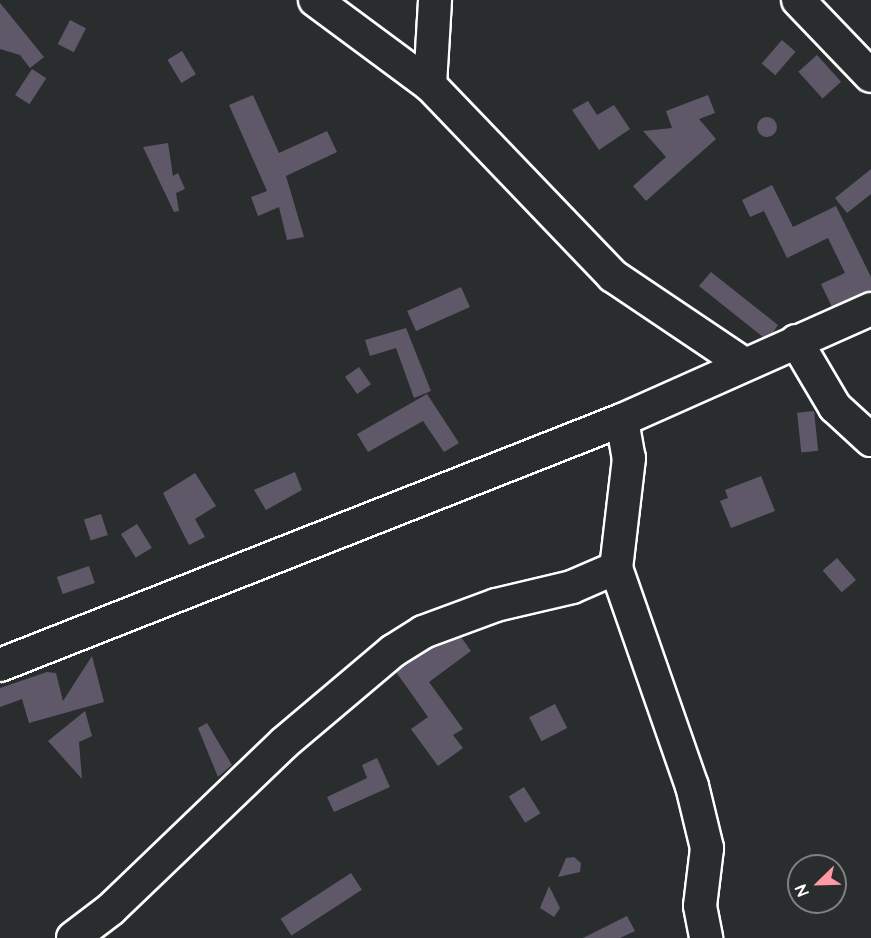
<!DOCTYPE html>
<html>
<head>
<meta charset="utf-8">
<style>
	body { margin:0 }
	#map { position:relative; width:871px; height:938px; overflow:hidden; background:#2a2d2e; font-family:"Architects Daughter",sans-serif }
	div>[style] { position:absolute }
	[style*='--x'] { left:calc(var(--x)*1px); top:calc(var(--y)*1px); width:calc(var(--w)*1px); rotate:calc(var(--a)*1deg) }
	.building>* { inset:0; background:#5f5869; transform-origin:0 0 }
	.round { border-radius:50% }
	.roads { filter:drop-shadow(2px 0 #fff) drop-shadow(-2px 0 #fff) drop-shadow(0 2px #fff) drop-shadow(0 -2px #fff) }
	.minor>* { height:32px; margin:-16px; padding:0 16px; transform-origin:16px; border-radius:16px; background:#2a2d2e }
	span { translate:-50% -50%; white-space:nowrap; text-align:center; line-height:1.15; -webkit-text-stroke:4.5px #2a2d2e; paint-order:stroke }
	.north { position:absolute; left:787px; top:854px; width:60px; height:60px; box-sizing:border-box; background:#2a2d2e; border:2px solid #7f8182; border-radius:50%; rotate:247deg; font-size:16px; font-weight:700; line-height:24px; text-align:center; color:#fff }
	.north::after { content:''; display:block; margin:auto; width:21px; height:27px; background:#ff9aa2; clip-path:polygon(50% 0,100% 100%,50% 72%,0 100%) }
</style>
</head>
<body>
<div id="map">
	<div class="building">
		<div style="clip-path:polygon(0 3px,44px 57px,30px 68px,20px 55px,0 49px)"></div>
		<div style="left:70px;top:20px;width:18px;height:27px;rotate:27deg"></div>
		<div style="left:782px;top:40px;width:18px;height:31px;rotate:41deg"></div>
		<div style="left:182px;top:51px;width:27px;height:17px;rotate:59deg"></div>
		<div style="left:817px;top:55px;width:36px;height:25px;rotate:48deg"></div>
		<div style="left:32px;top:69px;width:17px;height:31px;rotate:33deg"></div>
		<div style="clip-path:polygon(253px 95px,279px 153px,327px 131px,337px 152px,286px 176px,304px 237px,287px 240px,279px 207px,258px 216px,251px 197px,267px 191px,229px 105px)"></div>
		<div style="clip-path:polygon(708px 95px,715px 113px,699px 119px,716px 139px,646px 201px,633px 186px,666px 157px,643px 131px,672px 128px,666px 111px)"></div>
		<div style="clip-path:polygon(588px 101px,597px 115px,614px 105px,630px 129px,599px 150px,572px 110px)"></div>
		<div class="round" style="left:757px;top:117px;width:20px;height:20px"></div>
		<div style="clip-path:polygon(168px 143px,173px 176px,178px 173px,185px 189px,176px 193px,179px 211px,174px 212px,143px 147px)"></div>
		<div style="clip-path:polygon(871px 169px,871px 194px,847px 213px,835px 198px)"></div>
		<div style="clip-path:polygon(772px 185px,793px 227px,836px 206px,871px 277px,871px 291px,832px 307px,821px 284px,845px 273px,828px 238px,787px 258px,764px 211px,750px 217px,742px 200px)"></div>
		<div style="clip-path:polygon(711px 272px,778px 325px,772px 334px,763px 337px,699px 286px)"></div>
		<div style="left:461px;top:287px;width:22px;height:59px;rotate:66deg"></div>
		<div style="clip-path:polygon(406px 328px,431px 391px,414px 398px,396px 348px,370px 356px,365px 340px)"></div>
		<div style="left:359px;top:367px;width:21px;height:17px;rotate:55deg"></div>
		<div style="clip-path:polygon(427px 394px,459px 443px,444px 452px,423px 421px,368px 452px,357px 434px)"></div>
		<div style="left:814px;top:411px;width:40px;height:17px;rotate:84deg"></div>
		<div style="clip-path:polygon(295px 472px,302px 490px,266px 510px,254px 490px)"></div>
		<div style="clip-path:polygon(195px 473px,216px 506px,195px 519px,205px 537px,189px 545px,163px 493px)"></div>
		<div style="clip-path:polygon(761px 476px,775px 511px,731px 528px,720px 501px,728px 498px,725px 490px)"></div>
		<div style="left:101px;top:514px;width:22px;height:18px;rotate:72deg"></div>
		<div style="left:137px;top:524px;width:28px;height:19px;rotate:58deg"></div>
		<div style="left:837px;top:558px;width:29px;height:19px;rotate:49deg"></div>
		<div style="left:89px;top:566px;width:18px;height:34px;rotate:71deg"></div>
		<div style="clip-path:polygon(461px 637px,471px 651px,429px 682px,463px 729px,453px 735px,463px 748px,438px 766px,411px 729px,428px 717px,396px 672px,431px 648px)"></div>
		<div style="clip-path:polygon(92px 656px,104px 702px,29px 723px,22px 699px,0 707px,0 688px,47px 672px,56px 673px,63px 701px)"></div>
		<div style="left:555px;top:704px;width:27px;height:29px;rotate:63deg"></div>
		<div style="clip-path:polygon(85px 711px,92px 736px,79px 742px,82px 779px,48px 741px)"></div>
		<div style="clip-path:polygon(207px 723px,232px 765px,218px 777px,198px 728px)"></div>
		<div style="clip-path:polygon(377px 758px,390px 787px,334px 812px,327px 797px,367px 778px,362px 765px)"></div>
		<div style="left:524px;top:787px;width:31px;height:18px;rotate:58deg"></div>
		<div style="clip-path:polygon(574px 857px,581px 863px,580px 872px,558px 877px,566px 858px)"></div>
		<div style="left:351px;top:873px;width:20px;height:84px;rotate:57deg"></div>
		<div style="clip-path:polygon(549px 886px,560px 908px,554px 917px,540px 908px)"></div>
		<div style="clip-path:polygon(627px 916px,635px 931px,620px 938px,583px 938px)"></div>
	</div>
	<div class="roads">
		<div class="minor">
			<div style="--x:315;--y:0;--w:143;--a:36.5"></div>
			<div style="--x:430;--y:85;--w:265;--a:46.2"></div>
			<div style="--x:613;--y:276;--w:158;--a:33.9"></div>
			<div style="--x:798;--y:0;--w:105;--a:46.2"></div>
			<div style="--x:430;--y:85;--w:85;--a:-86.6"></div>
			<div style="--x:796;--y:341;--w:77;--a:59.4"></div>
			<div style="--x:835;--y:407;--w:49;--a:42.5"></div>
			<div style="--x:622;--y:420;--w:39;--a:80"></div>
			<div style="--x:629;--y:458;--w:111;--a:96.7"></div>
			<div style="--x:616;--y:568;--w:231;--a:70.8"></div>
			<div style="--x:692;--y:786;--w:64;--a:76.4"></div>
			<div style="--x:707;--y:848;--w:58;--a:96.9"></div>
			<div style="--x:700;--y:906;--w:33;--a:79"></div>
			<div style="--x:0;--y:665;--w:669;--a:-21.5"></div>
			<div style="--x:622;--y:420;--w:273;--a:-24"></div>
			<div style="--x:73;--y:938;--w:48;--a:-37.3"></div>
			<div style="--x:111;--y:909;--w:240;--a:-43.8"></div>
			<div style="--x:284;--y:743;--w:143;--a:-40.2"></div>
			<div style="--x:393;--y:651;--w:36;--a:-32"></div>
			<div style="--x:423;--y:632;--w:78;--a:-20.3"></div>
			<div style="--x:496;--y:605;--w:78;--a:-13.3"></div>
			<div style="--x:572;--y:587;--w:48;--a:-23.4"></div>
		</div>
	</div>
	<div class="north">N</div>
</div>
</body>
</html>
